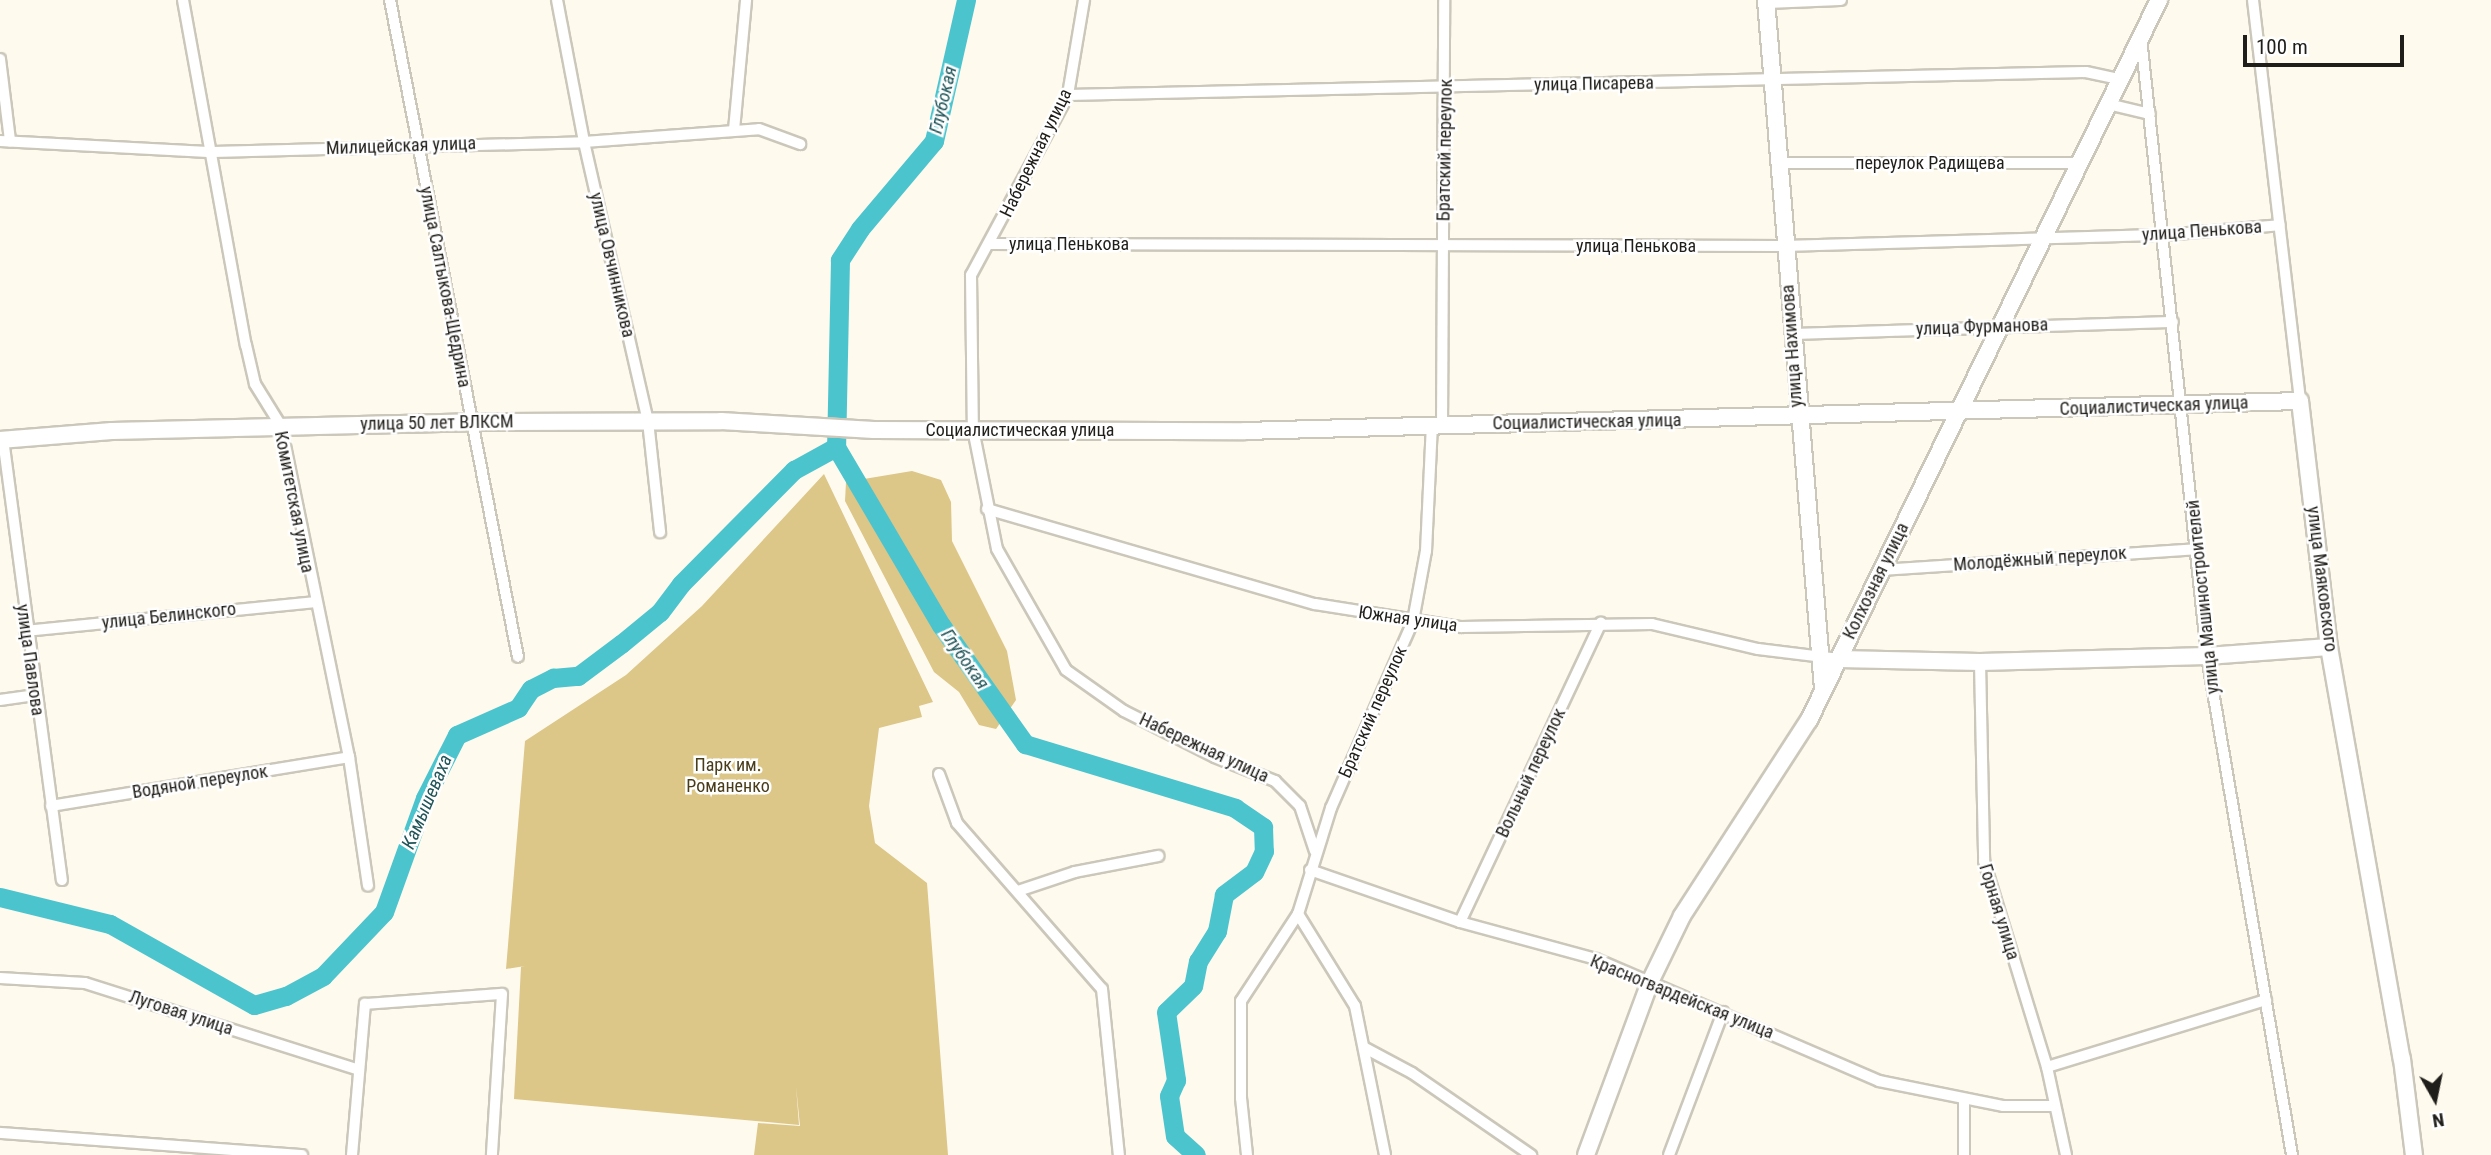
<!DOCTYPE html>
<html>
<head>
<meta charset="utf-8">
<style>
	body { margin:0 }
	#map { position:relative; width:2491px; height:1155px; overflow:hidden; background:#fefaed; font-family:"Roboto Condensed",sans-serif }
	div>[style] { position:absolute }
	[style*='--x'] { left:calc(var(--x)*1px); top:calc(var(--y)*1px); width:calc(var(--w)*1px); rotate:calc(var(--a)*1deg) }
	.green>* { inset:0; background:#dcc688 }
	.river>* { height:19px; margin:-9.5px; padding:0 9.5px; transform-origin:9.5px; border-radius:9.5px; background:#4bc4ce }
	.roads { filter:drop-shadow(2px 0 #cbc7ba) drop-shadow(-2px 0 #cbc7ba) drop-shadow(0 2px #cbc7ba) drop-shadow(0 -2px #cbc7ba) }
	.street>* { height:10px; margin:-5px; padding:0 5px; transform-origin:5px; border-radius:5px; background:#fff }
	.secondary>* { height:16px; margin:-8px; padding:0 8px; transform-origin:8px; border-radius:8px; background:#fff }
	span { translate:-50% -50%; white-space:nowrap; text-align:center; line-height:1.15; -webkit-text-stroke:5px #fff; paint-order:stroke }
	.street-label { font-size:18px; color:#201e1a }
	.park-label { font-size:18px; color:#493c19 }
	.water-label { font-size:19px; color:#215559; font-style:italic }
	.north { position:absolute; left:2400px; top:1064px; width:70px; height:70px; -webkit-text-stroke:5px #fff; paint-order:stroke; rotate:171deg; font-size:19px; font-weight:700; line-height:28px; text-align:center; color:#201e1a }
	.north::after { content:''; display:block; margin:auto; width:24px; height:32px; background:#201e1a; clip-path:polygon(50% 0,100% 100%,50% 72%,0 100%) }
	.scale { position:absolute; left:2243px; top:35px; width:161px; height:32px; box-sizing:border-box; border:4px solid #201e1a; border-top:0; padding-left:9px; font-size:21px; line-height:24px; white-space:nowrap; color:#201e1a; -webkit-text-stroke:5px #fff; paint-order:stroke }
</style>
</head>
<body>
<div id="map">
	<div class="green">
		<div style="clip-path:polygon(912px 471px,941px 480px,951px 502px,952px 541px,1007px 651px,1016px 700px,996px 729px,979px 725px,959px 692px,934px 672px,845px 501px,846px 482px)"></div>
		<div style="clip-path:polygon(824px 474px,933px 702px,919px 706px,922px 717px,879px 728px,869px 806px,875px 843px,927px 883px,948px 1155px,754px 1155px,758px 1123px,800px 1126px,796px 1086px,799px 1125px,514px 1099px,521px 967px,525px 966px,506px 969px,525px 741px,626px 675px,702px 606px)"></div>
	</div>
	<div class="river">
		<div style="--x:966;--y:0;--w:145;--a:102.8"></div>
		<div style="--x:934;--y:141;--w:115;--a:130.1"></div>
		<div style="--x:860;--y:229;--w:37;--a:123"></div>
		<div style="--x:840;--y:260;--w:187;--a:91.2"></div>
		<div style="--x:836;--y:447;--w:207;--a:59.5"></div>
		<div style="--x:941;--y:625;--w:146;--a:54.8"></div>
		<div style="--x:1025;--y:744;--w:220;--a:16.9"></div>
		<div style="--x:1235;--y:808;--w:34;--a:34"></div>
		<div style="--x:1263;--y:827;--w:24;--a:88"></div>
		<div style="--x:1264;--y:851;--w:23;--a:115"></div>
		<div style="--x:1254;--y:872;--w:38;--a:143"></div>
		<div style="--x:1224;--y:895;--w:37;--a:101"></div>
		<div style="--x:1217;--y:931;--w:36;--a:122"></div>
		<div style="--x:1198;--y:961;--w:25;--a:101"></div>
		<div style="--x:1193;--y:986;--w:37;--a:136"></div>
		<div style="--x:1166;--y:1012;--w:69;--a:81.6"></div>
		<div style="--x:1176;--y:1080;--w:17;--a:114"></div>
		<div style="--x:1169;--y:1096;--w:40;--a:81.5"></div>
		<div style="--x:1175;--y:1136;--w:28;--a:42"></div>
		<div style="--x:0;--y:897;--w:113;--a:13.8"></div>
		<div style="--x:110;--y:924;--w:165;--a:29.4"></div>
		<div style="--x:254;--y:1005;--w:33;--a:-16"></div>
		<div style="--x:286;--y:996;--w:42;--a:-28.4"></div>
		<div style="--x:323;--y:976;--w:88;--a:-46.4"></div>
		<div style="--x:384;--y:912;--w:121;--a:-70.2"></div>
		<div style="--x:425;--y:798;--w:71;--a:-63.1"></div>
		<div style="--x:457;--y:735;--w:67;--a:-23.9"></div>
		<div style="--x:518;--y:708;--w:23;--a:-56"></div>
		<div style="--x:531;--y:689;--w:25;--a:-27"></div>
		<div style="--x:553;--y:678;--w:25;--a:-5"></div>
		<div style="--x:578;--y:676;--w:54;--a:-36.7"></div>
		<div style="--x:621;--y:644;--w:50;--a:-39.4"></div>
		<div style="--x:660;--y:612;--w:35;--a:-53"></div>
		<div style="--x:681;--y:584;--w:161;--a:-45.3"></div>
		<div style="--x:794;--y:470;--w:48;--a:-28.7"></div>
	</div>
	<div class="roads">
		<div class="street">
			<div style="--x:183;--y:0;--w:351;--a:79.7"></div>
			<div style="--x:246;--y:345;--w:40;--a:77"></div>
			<div style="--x:255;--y:384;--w:49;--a:58.2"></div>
			<div style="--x:281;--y:426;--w:338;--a:78.4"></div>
			<div style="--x:349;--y:757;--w:130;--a:81.6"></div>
			<div style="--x:390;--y:0;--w:669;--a:78.98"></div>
			<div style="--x:557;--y:0;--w:145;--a:79.2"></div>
			<div style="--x:584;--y:142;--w:286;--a:77.1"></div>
			<div style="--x:648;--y:421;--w:112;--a:83.8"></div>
			<div style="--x:1084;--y:0;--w:96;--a:99.6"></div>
			<div style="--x:1068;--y:95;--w:204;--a:118.3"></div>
			<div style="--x:971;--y:275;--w:154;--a:89.3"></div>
			<div style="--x:973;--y:429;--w:122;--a:78.7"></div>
			<div style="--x:997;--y:549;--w:139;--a:60.3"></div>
			<div style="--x:1066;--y:670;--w:71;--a:35.3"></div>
			<div style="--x:1124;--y:711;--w:102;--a:26.8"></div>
			<div style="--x:1215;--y:757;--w:65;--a:21.8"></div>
			<div style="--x:1275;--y:781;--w:35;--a:45"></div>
			<div style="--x:1300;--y:806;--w:47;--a:71.6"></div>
			<div style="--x:2253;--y:0;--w:404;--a:83.3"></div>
			<div style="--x:1766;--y:3;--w:75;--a:-2.3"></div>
			<div style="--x:2141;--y:38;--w:622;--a:83.9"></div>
			<div style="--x:2207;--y:656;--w:506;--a:80.33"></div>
			<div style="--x:0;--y:59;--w:83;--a:83"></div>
			<div style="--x:1068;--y:95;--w:1018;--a:-1.29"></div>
			<div style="--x:2086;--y:72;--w:34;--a:12"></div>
			<div style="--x:2108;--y:104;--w:43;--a:13.4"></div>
			<div style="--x:734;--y:130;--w:131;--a:-84.7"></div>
			<div style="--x:0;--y:141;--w:213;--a:3"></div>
			<div style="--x:213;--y:152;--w:371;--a:-1.5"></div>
			<div style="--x:584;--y:142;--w:175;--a:-4.2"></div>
			<div style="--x:759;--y:129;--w:44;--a:20.1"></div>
			<div style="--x:1778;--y:163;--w:304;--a:0"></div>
			<div style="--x:991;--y:244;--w:793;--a:0.14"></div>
			<div style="--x:1784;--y:246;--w:380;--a:-1.7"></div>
			<div style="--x:2164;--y:235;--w:116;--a:-4.9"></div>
			<div style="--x:1791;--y:334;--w:382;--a:-1.8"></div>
			<div style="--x:1442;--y:426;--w:426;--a:-89.7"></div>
			<div style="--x:3;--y:439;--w:445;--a:82.4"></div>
			<div style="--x:987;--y:509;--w:341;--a:16.2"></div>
			<div style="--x:1315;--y:604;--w:148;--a:9"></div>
			<div style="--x:1461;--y:627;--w:191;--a:-0.9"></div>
			<div style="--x:1652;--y:624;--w:109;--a:13.3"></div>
			<div style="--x:1758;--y:649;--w:82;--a:7"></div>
			<div style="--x:1882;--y:570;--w:317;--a:-3.8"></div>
			<div style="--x:25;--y:631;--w:290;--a:-5.7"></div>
			<div style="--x:1980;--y:662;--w:199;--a:88.8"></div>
			<div style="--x:1984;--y:861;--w:215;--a:73"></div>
			<div style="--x:2047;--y:1067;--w:90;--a:77.8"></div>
			<div style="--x:0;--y:700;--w:35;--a:-8"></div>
			<div style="--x:939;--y:774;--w:52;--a:69.8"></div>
			<div style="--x:957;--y:823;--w:220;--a:48.9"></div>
			<div style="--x:1102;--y:989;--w:167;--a:84.2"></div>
			<div style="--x:51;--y:806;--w:302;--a:-9.3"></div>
			<div style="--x:1310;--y:870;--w:159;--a:19.1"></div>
			<div style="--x:1460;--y:922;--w:141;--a:15.2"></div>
			<div style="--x:1596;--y:959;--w:308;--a:23.3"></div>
			<div style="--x:1879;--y:1081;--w:126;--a:11.4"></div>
			<div style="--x:2003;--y:1106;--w:52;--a:0"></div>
			<div style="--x:1018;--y:891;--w:60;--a:-18.4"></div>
			<div style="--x:1075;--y:872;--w:85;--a:-10.9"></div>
			<div style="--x:1298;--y:914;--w:108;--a:58.2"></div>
			<div style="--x:1355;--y:1006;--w:152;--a:78.6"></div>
			<div style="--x:1460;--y:922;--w:331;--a:-64.8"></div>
			<div style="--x:0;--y:978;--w:85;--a:3.4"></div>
			<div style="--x:85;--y:983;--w:287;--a:17.6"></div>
			<div style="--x:1365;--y:1048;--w:53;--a:28"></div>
			<div style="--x:1412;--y:1073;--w:145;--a:34.6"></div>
			<div style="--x:2047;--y:1067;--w:229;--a:-17"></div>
			<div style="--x:1964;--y:1100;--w:55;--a:90"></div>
			<div style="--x:0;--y:1133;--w:303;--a:4.2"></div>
			<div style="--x:352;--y:1155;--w:152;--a:-85.1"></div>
			<div style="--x:365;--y:1004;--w:137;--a:-4.2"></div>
			<div style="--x:502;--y:994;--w:161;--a:93.6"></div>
			<div style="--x:1247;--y:1155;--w:57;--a:-96"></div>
			<div style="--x:1241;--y:1098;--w:97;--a:-90"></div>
			<div style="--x:1241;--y:1001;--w:104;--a:-56.8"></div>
			<div style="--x:1298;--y:914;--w:111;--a:-72.7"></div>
			<div style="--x:1331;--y:808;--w:204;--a:-66.3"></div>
			<div style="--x:1413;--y:621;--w:71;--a:-79.5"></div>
			<div style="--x:1426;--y:551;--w:125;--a:-87.3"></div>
			<div style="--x:1669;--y:1155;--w:153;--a:-69.3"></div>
		</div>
		<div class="secondary">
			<div style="--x:1766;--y:0;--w:691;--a:85.27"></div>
			<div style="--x:0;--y:440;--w:112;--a:-4.6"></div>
			<div style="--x:112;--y:431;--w:360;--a:-1.4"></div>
			<div style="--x:472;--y:422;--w:249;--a:-0.2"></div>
			<div style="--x:721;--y:421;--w:153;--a:3.4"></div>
			<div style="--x:874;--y:430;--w:371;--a:0.2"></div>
			<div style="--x:1245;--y:431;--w:1055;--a:-1.63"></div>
			<div style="--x:2300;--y:401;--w:248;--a:83.3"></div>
			<div style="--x:2329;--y:647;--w:418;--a:80"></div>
			<div style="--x:2402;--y:1059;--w:97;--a:82.9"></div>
			<div style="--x:1839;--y:659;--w:141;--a:1.2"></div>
			<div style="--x:1980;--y:662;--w:227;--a:-1.5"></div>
			<div style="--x:2207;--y:656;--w:122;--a:-4.2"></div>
			<div style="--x:1586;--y:1155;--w:184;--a:-69.7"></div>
			<div style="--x:1650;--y:982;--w:73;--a:-64.1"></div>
			<div style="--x:1682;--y:916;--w:234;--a:-57.1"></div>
			<div style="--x:1809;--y:720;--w:801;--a:-64.08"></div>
		</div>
	</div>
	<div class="street-label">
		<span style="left:1594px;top:84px;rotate:-1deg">улица Писарева</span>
		<span style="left:401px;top:146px;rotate:-2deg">Милицейская улица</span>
		<span style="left:1445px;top:150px;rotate:-89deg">Братский переулок</span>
		<span style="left:1036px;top:153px;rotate:-64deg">Набережная улица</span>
		<span style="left:1930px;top:163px">переулок Радищева</span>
		<span style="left:2202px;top:231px;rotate:-4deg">улица Пенькова</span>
		<span style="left:1069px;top:244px">улица Пенькова</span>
		<span style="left:1636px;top:246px">улица Пенькова</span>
		<span style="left:612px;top:265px;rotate:77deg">улица Овчинникова</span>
		<span style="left:445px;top:287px;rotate:79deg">улица Салтыкова-Щедрина</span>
		<span style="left:1982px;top:327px;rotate:-2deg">улица Фурманова</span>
		<span style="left:1792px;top:346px;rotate:-94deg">улица Нахимова</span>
		<span style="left:2154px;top:406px;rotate:-2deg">Социалистическая улица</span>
		<span style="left:1587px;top:422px;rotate:-1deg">Социалистическая улица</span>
		<span style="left:437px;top:423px;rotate:-1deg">улица 50 лет ВЛКСМ</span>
		<span style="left:1020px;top:430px">Социалистическая улица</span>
		<span style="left:294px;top:502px;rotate:79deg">Комитетская улица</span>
		<span style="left:2040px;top:559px;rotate:-4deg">Молодёжный переулок</span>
		<span style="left:2322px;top:579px;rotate:83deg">улица Маяковского</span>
		<span style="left:1876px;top:581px;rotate:-64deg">Колхозная улица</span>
		<span style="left:2203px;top:597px;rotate:-96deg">улица Машиностроителей</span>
		<span style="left:169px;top:616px;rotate:-6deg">улица Белинского</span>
		<span style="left:1408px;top:619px;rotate:8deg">Южная улица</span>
		<span style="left:30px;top:660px;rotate:82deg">улица Павлова</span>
		<span style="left:1373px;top:712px;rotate:-66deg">Братский переулок</span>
		<span style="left:1204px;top:748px;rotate:25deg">Набережная улица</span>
		<span style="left:1531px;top:773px;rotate:-65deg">Вольный переулок</span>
		<span style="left:200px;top:782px;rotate:-9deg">Водяной переулок</span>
		<span style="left:1999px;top:912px;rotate:73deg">Горная улица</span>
		<span style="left:1682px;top:997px;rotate:22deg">Красногвардейская улица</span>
		<span style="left:181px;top:1013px;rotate:18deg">Луговая улица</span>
	</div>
	<div class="park-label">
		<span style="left:728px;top:776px">Парк им.<br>Романенко</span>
	</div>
	<div class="water-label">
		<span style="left:943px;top:100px;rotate:-77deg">Глубокая</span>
		<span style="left:965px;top:659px;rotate:55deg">Глубокая</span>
		<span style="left:427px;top:802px;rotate:-67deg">Камышеваха</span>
	</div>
	<div class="north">N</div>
	<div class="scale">100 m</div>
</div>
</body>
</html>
